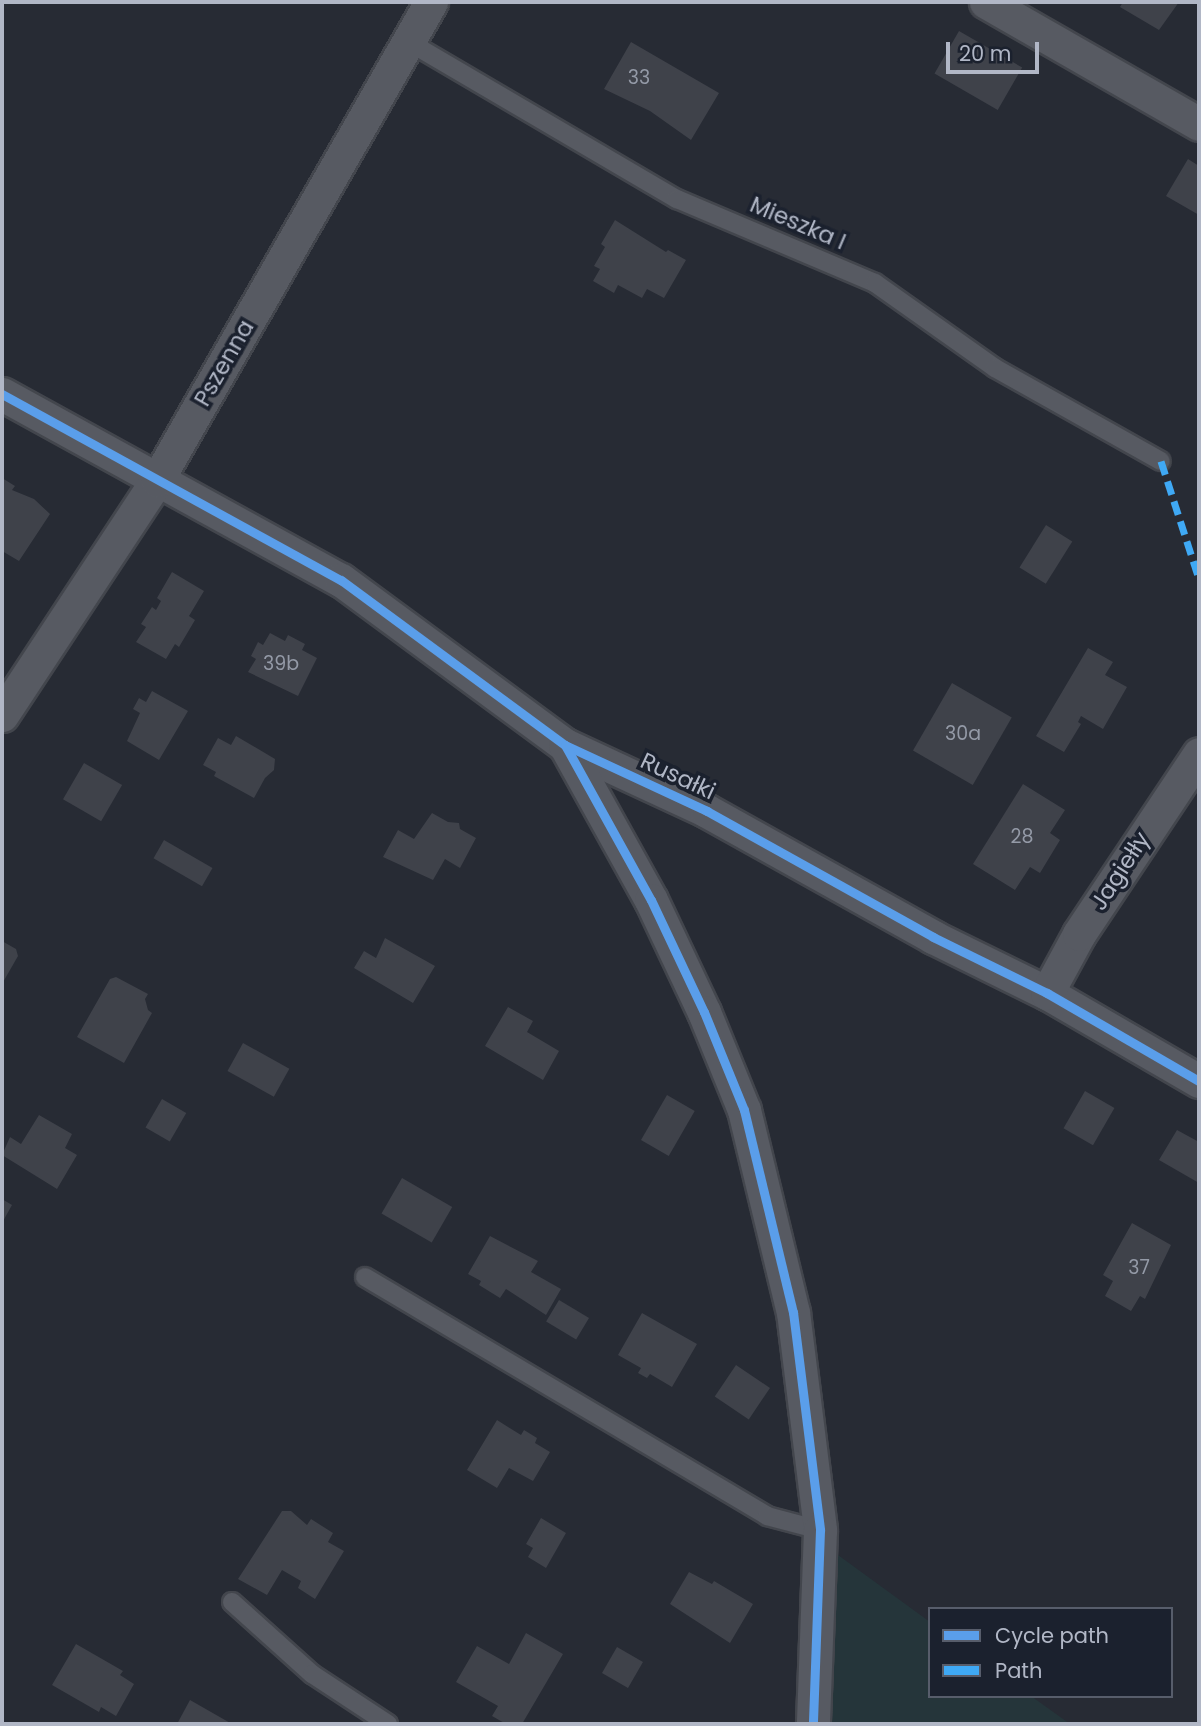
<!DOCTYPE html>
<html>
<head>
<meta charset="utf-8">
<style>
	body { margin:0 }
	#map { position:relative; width:1201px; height:1726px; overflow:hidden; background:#272b34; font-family:Poppins,sans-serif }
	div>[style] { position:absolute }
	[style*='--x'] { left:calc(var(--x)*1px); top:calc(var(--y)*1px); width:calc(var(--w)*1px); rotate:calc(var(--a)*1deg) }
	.green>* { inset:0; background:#25353a }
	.building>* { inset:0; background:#3f424a; transform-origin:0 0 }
	.roads { filter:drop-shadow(2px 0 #43464d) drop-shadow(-2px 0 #43464d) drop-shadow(0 2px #43464d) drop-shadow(0 -2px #43464d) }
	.service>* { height:18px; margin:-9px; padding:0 9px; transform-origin:9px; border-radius:9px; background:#575a62 }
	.minor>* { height:33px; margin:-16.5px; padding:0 16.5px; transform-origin:16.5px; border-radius:16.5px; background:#575a62 }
	.quiet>* { height:7px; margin-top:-3.5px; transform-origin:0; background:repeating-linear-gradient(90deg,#3fa9f5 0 14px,transparent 0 21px) }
	.cycleway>* { height:9px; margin:-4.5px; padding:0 4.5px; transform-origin:4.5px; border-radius:4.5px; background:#5a9eea }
	span { translate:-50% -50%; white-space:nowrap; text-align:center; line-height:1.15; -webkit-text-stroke:7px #1b212e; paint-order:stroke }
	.number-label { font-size:19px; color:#949aa7 }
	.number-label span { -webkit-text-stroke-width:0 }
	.street-label { font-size:23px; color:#b1b7c6 }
	.frame { position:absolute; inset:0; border:4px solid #b1b7c6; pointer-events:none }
	.legend { position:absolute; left:928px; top:1607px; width:245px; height:91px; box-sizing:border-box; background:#1b212e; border:2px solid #575d6b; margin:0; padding:9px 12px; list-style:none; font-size:21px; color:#b1b7c6 }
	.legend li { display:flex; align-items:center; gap:14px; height:35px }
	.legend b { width:35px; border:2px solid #575d6b }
	.scale { position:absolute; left:946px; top:42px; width:93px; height:32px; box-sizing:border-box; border:4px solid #b1b7c6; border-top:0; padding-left:9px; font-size:21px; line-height:24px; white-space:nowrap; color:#b1b7c6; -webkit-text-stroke:5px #1b212e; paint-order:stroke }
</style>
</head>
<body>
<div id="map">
	<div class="green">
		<div style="clip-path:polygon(838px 1555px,930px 1622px,930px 1696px,1031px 1696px,1070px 1724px,830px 1724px)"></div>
	</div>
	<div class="building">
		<div style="clip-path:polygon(1123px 2px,1179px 2px,1159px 30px,1120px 7px)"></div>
		<div style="left:959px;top:31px;width:73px;height:49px;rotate:30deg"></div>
		<div style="clip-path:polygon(631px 42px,719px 93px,691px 140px,650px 111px,604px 89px)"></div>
		<div style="clip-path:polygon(1188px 159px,1199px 166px,1199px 215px,1166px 196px)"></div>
		<div style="clip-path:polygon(615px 220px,666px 252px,668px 250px,686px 260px,664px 298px,647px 289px,642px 298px,618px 285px,614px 293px,593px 281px,600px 269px,594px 266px,605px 247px,601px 244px)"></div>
		<div style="clip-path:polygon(2px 478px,15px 486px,12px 490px,34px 499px,50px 514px,19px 561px,2px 551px)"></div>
		<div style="left:1046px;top:525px;width:31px;height:50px;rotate:32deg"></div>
		<div style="clip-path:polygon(172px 572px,204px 591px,189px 616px,195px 620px,179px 647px,175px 644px,166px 659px,136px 642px,146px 627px,141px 624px,152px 607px,156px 610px,161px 601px,157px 598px)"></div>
		<div style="clip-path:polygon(270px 633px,285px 641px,288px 635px,305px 644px,302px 650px,317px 658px,298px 696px,248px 672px,256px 659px,251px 656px,258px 642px,263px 645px)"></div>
		<div style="clip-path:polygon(1088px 648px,1113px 662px,1105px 675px,1127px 687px,1103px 729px,1081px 716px,1078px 722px,1081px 724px,1064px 752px,1036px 736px)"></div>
		<div style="left:952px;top:683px;width:69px;height:78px;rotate:30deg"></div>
		<div style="clip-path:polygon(152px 691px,188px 711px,159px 760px,127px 741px,140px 713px,133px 709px,139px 698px,146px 702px)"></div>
		<div style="clip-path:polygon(236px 736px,275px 759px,274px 770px,265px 778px,254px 798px,214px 776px,216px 772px,203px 765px,218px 738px,231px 745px)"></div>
		<div style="left:84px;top:763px;width:44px;height:42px;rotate:30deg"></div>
		<div style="clip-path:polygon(1023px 784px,1065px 810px,1050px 833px,1060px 840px,1040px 873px,1030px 867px,1015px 890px,973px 864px)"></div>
		<div style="clip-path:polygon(432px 813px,448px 822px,459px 823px,460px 829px,476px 838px,460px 868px,445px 859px,433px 880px,383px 857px,398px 830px,414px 839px)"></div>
		<div style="left:164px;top:840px;width:56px;height:21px;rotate:30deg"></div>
		<div style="clip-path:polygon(385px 938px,435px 966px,413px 1003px,354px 968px,364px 951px,376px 958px)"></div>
		<div style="clip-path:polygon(2px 941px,16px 949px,18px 956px,2px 984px)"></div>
		<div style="clip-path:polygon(116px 977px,148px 994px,145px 999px,148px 1010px,152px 1013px,124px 1063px,77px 1037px,110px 979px)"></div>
		<div style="clip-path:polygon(508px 1007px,533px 1021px,527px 1032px,559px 1051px,543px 1080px,485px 1046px)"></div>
		<div style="left:243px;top:1043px;width:53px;height:32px;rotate:29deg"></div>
		<div style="left:1085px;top:1091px;width:34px;height:43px;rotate:30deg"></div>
		<div style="left:667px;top:1095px;width:32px;height:52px;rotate:30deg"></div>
		<div style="left:162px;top:1099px;width:28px;height:33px;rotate:30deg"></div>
		<div style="clip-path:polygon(39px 1115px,72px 1134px,65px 1148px,77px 1155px,57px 1189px,2px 1155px,10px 1137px,21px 1144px)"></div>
		<div style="clip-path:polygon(1177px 1130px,1199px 1142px,1199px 1183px,1159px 1160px)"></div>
		<div style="left:402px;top:1178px;width:58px;height:41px;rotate:30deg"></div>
		<div style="clip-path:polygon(2px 1199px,12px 1205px,2px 1223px)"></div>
		<div style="clip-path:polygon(1132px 1223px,1171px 1245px,1145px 1299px,1140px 1296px,1131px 1311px,1105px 1296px,1113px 1281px,1103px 1275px)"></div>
		<div style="clip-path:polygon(490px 1236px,538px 1261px,531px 1272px,561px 1289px,546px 1315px,506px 1289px,500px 1298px,479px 1285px,481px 1281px,468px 1274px)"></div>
		<div style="left:559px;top:1300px;width:35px;height:25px;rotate:31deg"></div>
		<div style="clip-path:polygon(642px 1313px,697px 1344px,672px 1387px,650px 1374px,647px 1378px,638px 1373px,641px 1368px,618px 1355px)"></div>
		<div style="left:736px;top:1365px;width:41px;height:38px;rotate:34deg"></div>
		<div style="clip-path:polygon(497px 1420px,521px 1435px,524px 1430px,537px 1438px,535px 1443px,550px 1452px,533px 1481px,509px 1468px,497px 1488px,467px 1470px)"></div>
		<div style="clip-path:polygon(282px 1511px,291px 1511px,307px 1525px,311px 1519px,333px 1533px,328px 1542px,344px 1551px,315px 1599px,298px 1588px,301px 1581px,282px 1570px,267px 1595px,238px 1579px)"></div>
		<div style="clip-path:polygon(541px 1518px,566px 1533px,546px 1568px,528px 1557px,533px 1548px,526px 1544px)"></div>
		<div style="clip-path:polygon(689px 1572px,712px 1584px,714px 1581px,753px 1604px,730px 1643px,670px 1604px)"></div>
		<div style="clip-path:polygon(526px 1633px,563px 1654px,522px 1724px,506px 1724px,492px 1716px,498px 1706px,456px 1682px,477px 1646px,509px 1664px)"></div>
		<div style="clip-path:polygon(76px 1644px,123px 1671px,120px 1675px,134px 1684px,116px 1716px,101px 1707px,99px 1712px,52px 1685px)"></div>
		<div style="left:617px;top:1647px;width:30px;height:30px;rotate:30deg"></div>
		<div style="clip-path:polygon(190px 1700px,232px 1724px,177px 1724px)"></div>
	</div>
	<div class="roads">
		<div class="service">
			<div style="--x:409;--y:42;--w:311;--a:30.4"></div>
			<div style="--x:677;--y:199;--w:215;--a:23"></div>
			<div style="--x:875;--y:283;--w:147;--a:35.3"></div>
			<div style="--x:995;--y:368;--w:190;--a:29.3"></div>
			<div style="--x:365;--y:1277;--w:468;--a:30.7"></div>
			<div style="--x:767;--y:1516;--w:55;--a:14.8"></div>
			<div style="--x:232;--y:1602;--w:108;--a:42"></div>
			<div style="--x:312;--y:1674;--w:91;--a:33.3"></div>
		</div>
		<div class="minor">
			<div style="--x:986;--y:2;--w:245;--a:29.8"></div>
			<div style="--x:2;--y:394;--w:387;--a:28.8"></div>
			<div style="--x:341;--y:580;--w:278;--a:36.4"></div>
			<div style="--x:565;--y:745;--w:157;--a:24.9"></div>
			<div style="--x:707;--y:811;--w:259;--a:29.1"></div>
			<div style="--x:933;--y:937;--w:127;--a:26.2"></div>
			<div style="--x:1047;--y:993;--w:176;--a:30.1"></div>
			<div style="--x:2;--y:715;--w:282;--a:-56.6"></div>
			<div style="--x:157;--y:480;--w:551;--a:-60.18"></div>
			<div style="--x:565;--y:745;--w:177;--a:61"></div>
			<div style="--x:651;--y:900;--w:124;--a:64.7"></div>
			<div style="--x:704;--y:1012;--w:106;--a:67.8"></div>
			<div style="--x:744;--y:1110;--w:208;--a:76.4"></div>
			<div style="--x:793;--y:1312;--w:220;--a:82.9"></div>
			<div style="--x:820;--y:1530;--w:194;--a:92.1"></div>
			<div style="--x:1047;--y:993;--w:67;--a:-61.5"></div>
			<div style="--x:1079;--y:934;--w:216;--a:-56.3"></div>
		</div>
	</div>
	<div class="quiet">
		<div style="--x:1161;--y:461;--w:124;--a:72.1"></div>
	</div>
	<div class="cycleway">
		<div style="--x:2;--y:394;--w:387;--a:28.8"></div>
		<div style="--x:341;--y:580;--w:278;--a:36.4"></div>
		<div style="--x:565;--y:745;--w:157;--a:24.9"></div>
		<div style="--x:707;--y:811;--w:259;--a:29.1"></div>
		<div style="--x:933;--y:937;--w:127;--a:26.2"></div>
		<div style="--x:1047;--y:993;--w:176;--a:30.1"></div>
		<div style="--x:565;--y:745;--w:177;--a:61"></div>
		<div style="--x:651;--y:900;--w:124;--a:64.7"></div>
		<div style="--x:704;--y:1012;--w:106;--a:67.8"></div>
		<div style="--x:744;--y:1110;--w:208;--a:76.4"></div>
		<div style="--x:793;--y:1312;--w:220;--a:82.9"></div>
		<div style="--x:820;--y:1530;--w:194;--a:92.1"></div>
	</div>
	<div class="number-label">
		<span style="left:639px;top:78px">33</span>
		<span style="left:281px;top:664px">39b</span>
		<span style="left:963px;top:734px">30a</span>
		<span style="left:1022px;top:837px">28</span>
		<span style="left:1139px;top:1268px">37</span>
	</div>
	<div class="street-label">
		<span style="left:798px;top:223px;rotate:23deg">Mieszka I</span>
		<span style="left:224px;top:363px;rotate:-60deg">Pszenna</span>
		<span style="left:678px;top:776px;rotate:25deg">Rusałki</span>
		<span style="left:1120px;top:871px;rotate:-57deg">Jagiełły</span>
	</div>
	<div class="frame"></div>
	<ul class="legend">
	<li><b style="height:9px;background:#5a9eea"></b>Cycle path</li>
	<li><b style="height:9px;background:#3fa9f5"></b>Path</li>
	</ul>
	<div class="scale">20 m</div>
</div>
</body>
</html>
